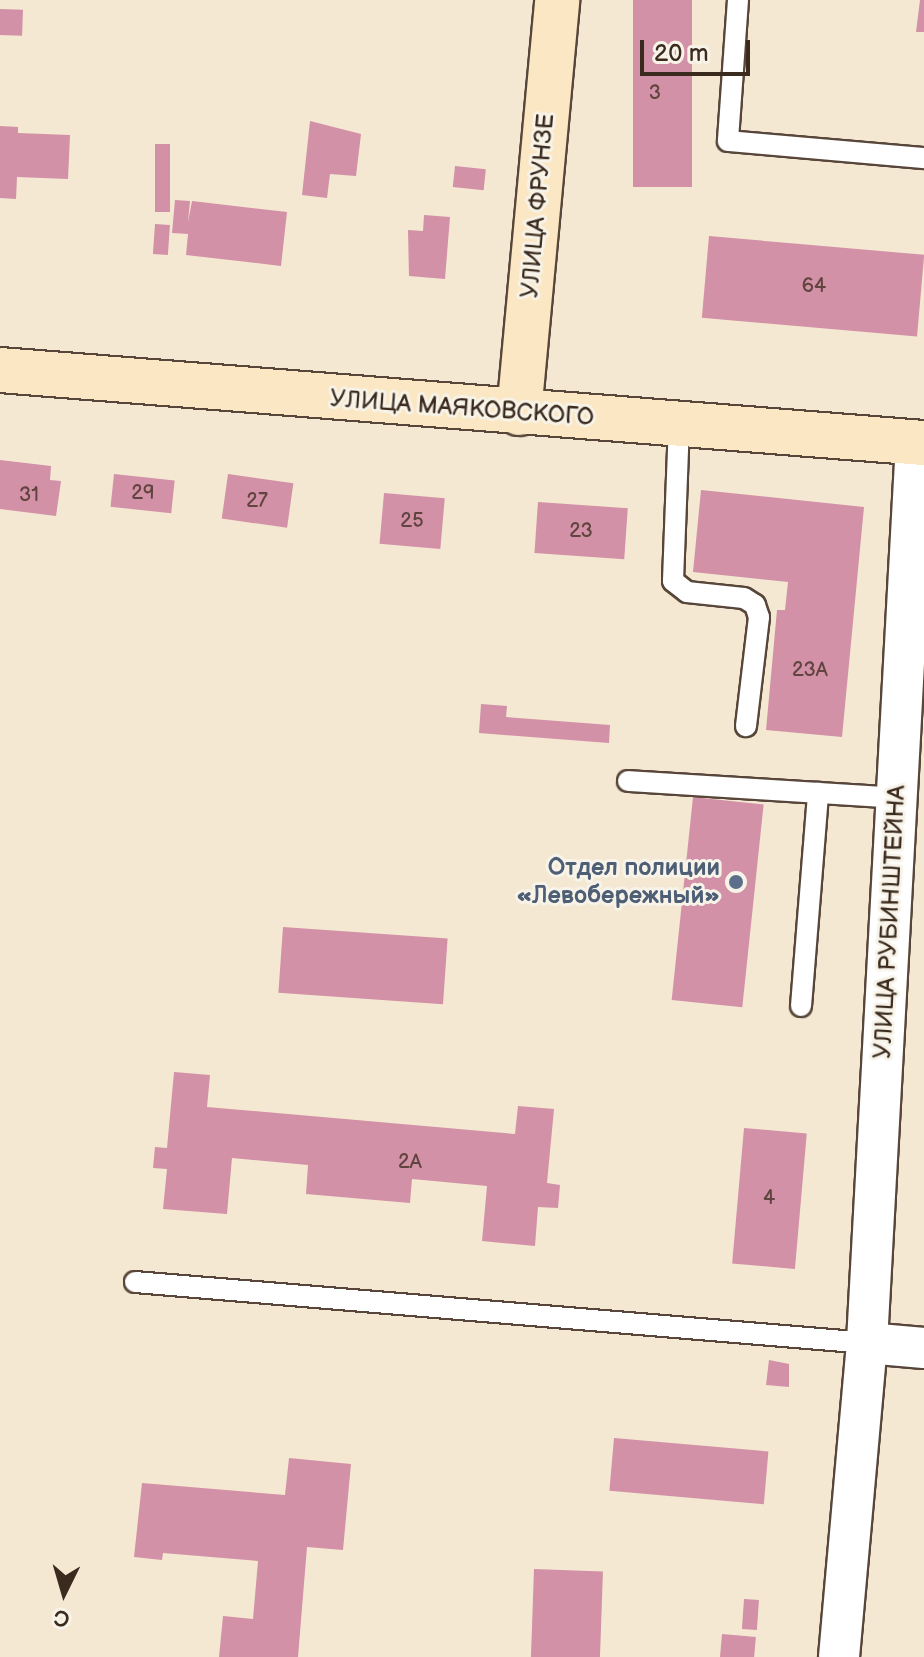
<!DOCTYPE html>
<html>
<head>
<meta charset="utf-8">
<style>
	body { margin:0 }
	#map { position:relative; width:924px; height:1657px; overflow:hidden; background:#f4e8d3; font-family:"Balsamiq Sans",sans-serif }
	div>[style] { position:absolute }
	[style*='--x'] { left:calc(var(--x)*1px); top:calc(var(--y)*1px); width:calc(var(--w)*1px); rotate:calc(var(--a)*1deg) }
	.building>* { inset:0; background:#d291a6; transform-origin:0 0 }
	.roads { filter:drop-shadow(2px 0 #574639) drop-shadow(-2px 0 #574639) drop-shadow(0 2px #574639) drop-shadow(0 -2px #574639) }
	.lane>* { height:20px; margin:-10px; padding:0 10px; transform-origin:10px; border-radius:10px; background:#fff }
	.street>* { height:40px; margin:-20px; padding:0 20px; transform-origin:20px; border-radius:20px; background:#fff }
	.secondary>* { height:44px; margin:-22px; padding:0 22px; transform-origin:22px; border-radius:22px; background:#fbe7c3 }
	.dots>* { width:22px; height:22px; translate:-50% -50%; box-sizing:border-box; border:4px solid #f7f3e8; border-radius:50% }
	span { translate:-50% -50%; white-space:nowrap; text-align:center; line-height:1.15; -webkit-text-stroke:6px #f7f3e8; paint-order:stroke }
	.number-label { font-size:20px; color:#614440 }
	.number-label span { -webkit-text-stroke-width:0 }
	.street-label { font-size:24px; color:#3b2a1e }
	.service-label { font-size:24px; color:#4e5e75; font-weight:700 }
	.right { translate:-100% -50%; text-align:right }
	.north { position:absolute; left:24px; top:1553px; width:80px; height:80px; -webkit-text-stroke:6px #f7f3e8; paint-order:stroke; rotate:185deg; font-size:22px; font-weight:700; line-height:32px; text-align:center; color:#3b2a1e }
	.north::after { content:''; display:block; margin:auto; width:28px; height:36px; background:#3b2a1e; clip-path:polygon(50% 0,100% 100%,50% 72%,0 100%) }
	.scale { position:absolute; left:640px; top:40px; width:110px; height:36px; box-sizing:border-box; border:4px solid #3b2a1e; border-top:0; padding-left:10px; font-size:24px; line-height:28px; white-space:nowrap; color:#3b2a1e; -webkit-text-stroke:6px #f7f3e8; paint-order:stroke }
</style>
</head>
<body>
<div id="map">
	<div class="building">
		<div style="left:633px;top:0;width:59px;height:187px"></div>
		<div style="clip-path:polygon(920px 0,924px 0,924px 32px,916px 32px)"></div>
		<div style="left:0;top:9px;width:23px;height:26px;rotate:2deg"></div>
		<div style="clip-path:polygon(310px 121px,361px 134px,356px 176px,330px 174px,327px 198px,302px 195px)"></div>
		<div style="clip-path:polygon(0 126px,18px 127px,18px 133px,70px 135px,68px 179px,17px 177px,16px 199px,0 198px)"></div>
		<div style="left:155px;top:144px;width:15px;height:68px"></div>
		<div style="left:455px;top:166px;width:31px;height:21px;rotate:6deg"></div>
		<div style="clip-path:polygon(175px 200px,190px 201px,188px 222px,192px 201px,287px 212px,281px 266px,186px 255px,188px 234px,172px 233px)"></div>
		<div style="clip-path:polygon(424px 215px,450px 217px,445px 279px,409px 276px,408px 230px,423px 231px)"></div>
		<div style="left:155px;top:224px;width:15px;height:30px;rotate:4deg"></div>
		<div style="left:709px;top:236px;width:216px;height:82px;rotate:5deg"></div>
		<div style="clip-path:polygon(0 460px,51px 466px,50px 480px,61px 481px,56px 516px,0 509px)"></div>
		<div style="left:114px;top:474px;width:61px;height:33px;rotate:6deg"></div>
		<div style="left:228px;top:474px;width:66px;height:45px;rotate:8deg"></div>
		<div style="clip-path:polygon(701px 490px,864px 507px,842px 737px,766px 730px,777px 610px,785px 610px,788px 582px,693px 572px)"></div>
		<div style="left:384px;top:493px;width:61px;height:51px;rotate:5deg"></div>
		<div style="left:538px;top:502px;width:90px;height:51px;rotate:4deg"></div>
		<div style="clip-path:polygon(481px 704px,507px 706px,506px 717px,610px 725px,609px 743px,479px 733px)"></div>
		<div style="left:693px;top:797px;width:71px;height:204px;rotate:6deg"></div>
		<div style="left:283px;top:927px;width:165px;height:66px;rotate:4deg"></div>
		<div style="clip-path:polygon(174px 1072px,210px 1075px,207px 1107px,515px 1134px,518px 1106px,554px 1109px,547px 1183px,560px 1185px,558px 1208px,538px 1207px,535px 1246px,482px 1241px,487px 1186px,412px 1179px,410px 1203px,306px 1194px,308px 1165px,232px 1158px,227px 1214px,163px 1209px,167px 1169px,153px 1168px,155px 1147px,167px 1148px)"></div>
		<div style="left:744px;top:1128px;width:63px;height:136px;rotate:5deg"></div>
		<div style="clip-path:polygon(769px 1360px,789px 1364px,789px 1387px,766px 1385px)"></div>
		<div style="left:614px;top:1438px;width:155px;height:53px;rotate:5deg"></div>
		<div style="clip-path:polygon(289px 1458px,351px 1464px,343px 1550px,307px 1547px,298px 1657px,219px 1657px,223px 1616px,253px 1619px,258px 1561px,163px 1553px,162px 1560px,134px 1557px,142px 1483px,285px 1495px)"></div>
		<div style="left:534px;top:1569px;width:69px;height:88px;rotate:2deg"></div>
		<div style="left:744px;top:1599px;width:15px;height:30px;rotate:4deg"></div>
		<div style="left:722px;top:1634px;width:34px;height:23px;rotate:5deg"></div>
	</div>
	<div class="roads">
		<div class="lane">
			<div style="--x:738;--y:0;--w:141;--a:94.1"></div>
			<div style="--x:728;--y:141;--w:197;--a:5"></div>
			<div style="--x:679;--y:424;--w:157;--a:92.2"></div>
			<div style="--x:673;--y:581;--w:18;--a:38"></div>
			<div style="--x:687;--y:592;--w:57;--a:6"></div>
			<div style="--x:744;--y:598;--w:13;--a:32"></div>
			<div style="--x:755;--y:605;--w:13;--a:72"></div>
			<div style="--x:759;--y:617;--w:110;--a:96.8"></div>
			<div style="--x:628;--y:781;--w:270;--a:3.6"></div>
			<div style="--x:801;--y:1006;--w:214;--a:-85.4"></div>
			<div style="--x:135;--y:1282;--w:735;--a:4.76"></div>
		</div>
		<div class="street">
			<div style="--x:916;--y:443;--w:901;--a:93.12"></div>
			<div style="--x:867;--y:1343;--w:57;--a:5"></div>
			<div style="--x:839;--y:1657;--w:315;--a:-84.9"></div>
		</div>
		<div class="secondary">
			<div style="--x:0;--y:370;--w:927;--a:4.52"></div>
			<div style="--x:519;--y:413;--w:415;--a:-84.7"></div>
		</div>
	</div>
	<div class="dots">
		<div style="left:736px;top:882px;background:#5c6f8a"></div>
	</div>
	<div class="number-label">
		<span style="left:655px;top:93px">3</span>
		<span style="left:814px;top:286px">64</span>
		<span style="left:143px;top:493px">29</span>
		<span style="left:29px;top:495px">31</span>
		<span style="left:257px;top:501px">27</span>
		<span style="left:412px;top:521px">25</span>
		<span style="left:581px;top:531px">23</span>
		<span style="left:810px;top:670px">23А</span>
		<span style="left:410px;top:1162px">2А</span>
		<span style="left:769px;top:1198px">4</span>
	</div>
	<div class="street-label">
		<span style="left:538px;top:206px;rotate:-85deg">УЛИЦА ФРУНЗЕ</span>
		<span style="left:462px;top:408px;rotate:4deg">УЛИЦА МАЯКОВСКОГО</span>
		<span style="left:890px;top:922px;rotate:-87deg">УЛИЦА РУБИНШТЕЙНА</span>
	</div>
	<div class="service-label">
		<span class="right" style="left:720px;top:882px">Отдел полиции<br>«Левобережный»</span>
	</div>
	<div class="north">С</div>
	<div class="scale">20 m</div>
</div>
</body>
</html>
